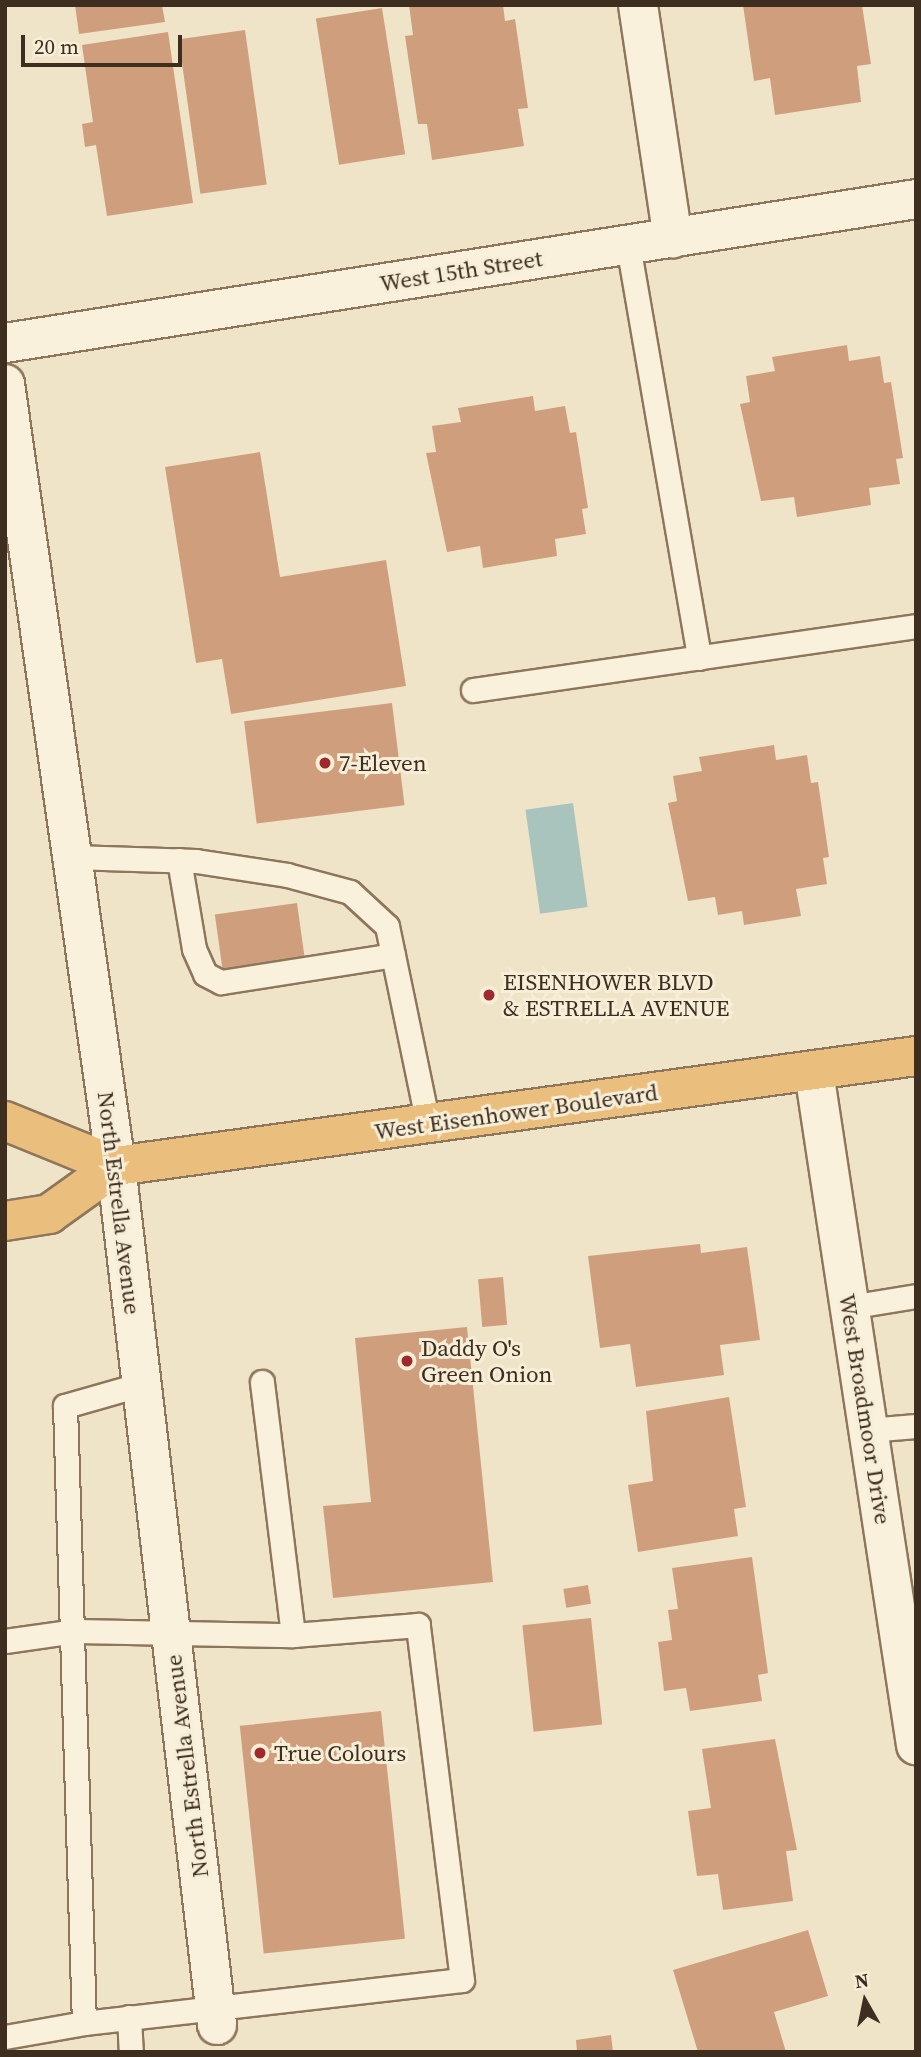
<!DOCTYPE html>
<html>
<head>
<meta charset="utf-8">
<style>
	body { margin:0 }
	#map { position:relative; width:921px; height:2057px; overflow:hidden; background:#f0e4c8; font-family:"Source Serif 4",serif }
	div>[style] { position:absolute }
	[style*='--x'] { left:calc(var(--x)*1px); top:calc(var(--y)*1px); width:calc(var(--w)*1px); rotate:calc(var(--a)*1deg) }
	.water>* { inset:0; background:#a9c4bc; transform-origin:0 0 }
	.building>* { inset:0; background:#cf9f7d; transform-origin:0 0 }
	.roads { filter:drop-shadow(2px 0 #8d765c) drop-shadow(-2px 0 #8d765c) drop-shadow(0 2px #8d765c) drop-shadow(0 -2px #8d765c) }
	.service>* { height:23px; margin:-11.5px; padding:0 11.5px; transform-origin:11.5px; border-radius:11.5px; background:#faf1dc }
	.minor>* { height:38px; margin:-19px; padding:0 19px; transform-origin:19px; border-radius:19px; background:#faf1dc }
	.trunk>* { height:38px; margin:-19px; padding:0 19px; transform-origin:19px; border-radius:19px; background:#eabe7c }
	.dots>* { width:19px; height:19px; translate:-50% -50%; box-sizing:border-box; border:4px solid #f7eed8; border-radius:50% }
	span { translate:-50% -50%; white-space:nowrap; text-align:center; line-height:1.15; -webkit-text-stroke:6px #f7eed8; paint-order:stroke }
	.street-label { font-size:23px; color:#3d2e20 }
	.poi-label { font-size:23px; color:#3d2e20 }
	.left { translate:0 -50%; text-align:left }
	.frame { position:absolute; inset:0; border:7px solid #3d2e20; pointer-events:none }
	.north { position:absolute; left:830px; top:1966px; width:70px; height:70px; -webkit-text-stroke:5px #f7eed8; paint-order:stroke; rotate:351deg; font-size:19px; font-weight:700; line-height:28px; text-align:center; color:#3d2e20 }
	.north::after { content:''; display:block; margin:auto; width:24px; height:32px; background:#3d2e20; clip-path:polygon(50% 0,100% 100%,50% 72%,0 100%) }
	.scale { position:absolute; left:21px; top:35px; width:161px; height:32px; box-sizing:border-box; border:4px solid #3d2e20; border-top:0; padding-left:9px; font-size:21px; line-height:24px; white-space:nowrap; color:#3d2e20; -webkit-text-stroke:5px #f7eed8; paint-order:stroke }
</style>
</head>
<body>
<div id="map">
	<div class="water">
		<div style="left:573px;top:803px;width:105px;height:48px;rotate:82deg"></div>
	</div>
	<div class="building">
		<div style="clip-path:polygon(75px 5px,162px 5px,165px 22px,79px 34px)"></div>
		<div style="clip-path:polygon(409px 5px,503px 5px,505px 21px,515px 19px,528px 108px,518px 109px,524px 146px,432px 160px,427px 124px,418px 124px,405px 36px,413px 35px)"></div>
		<div style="clip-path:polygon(743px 5px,862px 5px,871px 64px,857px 66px,861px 102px,775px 115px,770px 78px,754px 81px)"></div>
		<div style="left:382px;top:8px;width:148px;height:67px;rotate:81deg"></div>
		<div style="left:245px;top:30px;width:156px;height:67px;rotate:82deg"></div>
		<div style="clip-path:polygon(168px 32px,193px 203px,107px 216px,96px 145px,85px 147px,82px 124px,93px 122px,82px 45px)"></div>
		<div style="clip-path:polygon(847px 345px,849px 361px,880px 356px,884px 383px,891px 382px,903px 458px,896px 459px,900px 484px,869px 488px,871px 505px,797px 517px,794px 497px,761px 501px,740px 404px,750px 402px,746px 376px,775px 371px,772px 357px)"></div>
		<div style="clip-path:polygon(533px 396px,535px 411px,565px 406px,570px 433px,576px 432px,588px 508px,582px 509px,586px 534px,555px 539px,557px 556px,483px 568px,480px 546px,447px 552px,426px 453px,436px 452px,432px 426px,461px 422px,458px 408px)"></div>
		<div style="clip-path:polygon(260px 452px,280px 577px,386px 560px,406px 686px,231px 714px,222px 659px,196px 663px,165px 467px)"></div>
		<div style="left:392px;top:703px;width:103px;height:149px;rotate:83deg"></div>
		<div style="clip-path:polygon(774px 745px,776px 760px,807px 755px,811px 783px,818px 782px,829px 857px,823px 858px,827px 884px,796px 889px,801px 916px,744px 925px,742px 911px,718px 915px,715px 897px,688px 901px,668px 803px,677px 801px,673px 776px,702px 771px,699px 757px)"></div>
		<div style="left:297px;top:903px;width:56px;height:83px;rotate:82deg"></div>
		<div style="clip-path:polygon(700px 1244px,701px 1253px,747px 1247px,760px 1340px,720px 1345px,724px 1375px,636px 1387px,630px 1344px,600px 1348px,588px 1256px)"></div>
		<div style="left:503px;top:1277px;width:48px;height:25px;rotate:85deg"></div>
		<div style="clip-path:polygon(467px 1327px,493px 1582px,333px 1598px,323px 1506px,371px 1502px,355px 1338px)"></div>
		<div style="clip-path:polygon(729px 1397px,746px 1507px,734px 1509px,738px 1536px,638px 1552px,628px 1485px,653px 1481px,646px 1411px)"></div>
		<div style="clip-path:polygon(752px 1557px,768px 1673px,758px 1675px,762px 1701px,690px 1711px,686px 1688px,664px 1691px,658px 1642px,672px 1640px,668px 1610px,678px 1609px,672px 1568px)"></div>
		<div style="left:588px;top:1585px;width:19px;height:25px;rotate:81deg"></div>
		<div style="left:591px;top:1618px;width:107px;height:69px;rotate:84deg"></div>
		<div style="left:381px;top:1711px;width:229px;height:142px;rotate:84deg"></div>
		<div style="clip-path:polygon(775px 1739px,797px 1850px,786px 1851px,793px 1901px,723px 1910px,718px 1874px,697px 1876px,688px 1811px,711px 1808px,702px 1749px)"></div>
		<div style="clip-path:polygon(808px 1930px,828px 1996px,774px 2012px,786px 2052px,698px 2052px,673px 1970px)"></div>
		<div style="clip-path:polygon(611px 2035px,613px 2052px,577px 2052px,576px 2040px)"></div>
	</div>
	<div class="roads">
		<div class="service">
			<div style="--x:628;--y:245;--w:419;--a:80.2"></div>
			<div style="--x:473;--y:690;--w:448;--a:-8.2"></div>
			<div style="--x:72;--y:857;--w:124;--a:1.8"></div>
			<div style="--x:196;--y:861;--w:92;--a:8.7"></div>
			<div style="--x:287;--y:875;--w:65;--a:15.1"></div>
			<div style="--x:350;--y:892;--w:50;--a:42.6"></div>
			<div style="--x:387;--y:926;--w:202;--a:78.3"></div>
			<div style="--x:179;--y:860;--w:90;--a:80.4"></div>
			<div style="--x:194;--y:949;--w:27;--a:66"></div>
			<div style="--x:205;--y:974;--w:18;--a:27"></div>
			<div style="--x:221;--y:982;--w:174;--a:-8.9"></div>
			<div style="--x:849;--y:1307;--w:68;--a:-9.3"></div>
			<div style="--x:142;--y:1384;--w:80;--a:164.1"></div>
			<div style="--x:65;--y:1406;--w:617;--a:88.24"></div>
			<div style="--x:84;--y:2023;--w:380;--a:-6.5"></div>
			<div style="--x:462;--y:1980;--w:358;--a:-97.1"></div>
			<div style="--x:418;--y:1625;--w:125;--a:175.4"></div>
			<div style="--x:868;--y:1430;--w:48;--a:-4.8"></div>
			<div style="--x:5;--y:1641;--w:72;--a:-8"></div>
			<div style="--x:76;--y:1631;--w:217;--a:1.1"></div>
			<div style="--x:293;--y:1635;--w:255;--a:-97"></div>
			<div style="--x:129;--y:2017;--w:35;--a:87"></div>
			<div style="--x:5;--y:2037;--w:80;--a:-10"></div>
		</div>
		<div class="minor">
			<div style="--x:638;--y:5;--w:236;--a:81.5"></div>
			<div style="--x:5;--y:343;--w:922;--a:-8.98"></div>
			<div style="--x:5;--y:384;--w:790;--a:81.92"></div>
			<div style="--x:116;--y:1166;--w:865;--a:83.29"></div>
			<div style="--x:814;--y:1072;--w:681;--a:81.38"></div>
		</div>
		<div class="trunk">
			<div style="--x:5;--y:1121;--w:120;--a:22.1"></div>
			<div style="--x:5;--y:1221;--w:45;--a:-9"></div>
			<div style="--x:49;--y:1214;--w:82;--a:-35.6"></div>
			<div style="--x:116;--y:1166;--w:808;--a:-7.83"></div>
		</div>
	</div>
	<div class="dots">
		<div style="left:325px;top:763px;background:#9e2a2b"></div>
		<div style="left:489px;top:995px;background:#9e2a2b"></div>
		<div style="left:407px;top:1361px;background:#9e2a2b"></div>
		<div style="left:260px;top:1753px;background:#9e2a2b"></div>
	</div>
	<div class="street-label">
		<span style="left:461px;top:271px;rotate:-9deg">West 15th Street</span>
		<span style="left:516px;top:1112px;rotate:-8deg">West Eisenhower Boulevard</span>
		<span style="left:119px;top:1203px;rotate:83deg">North Estrella Avenue</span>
		<span style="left:865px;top:1409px;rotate:81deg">West Broadmoor Drive</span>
		<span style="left:187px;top:1766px;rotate:-97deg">North Estrella Avenue</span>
	</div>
	<div class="poi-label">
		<span class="left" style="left:339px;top:763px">7-Eleven</span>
		<span class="left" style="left:503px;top:995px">EISENHOWER BLVD<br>&amp; ESTRELLA AVENUE</span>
		<span class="left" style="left:421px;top:1361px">Daddy O's<br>Green Onion</span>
		<span class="left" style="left:274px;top:1753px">True Colours</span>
	</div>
	<div class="frame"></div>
	<div class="north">N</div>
	<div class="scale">20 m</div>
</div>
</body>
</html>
